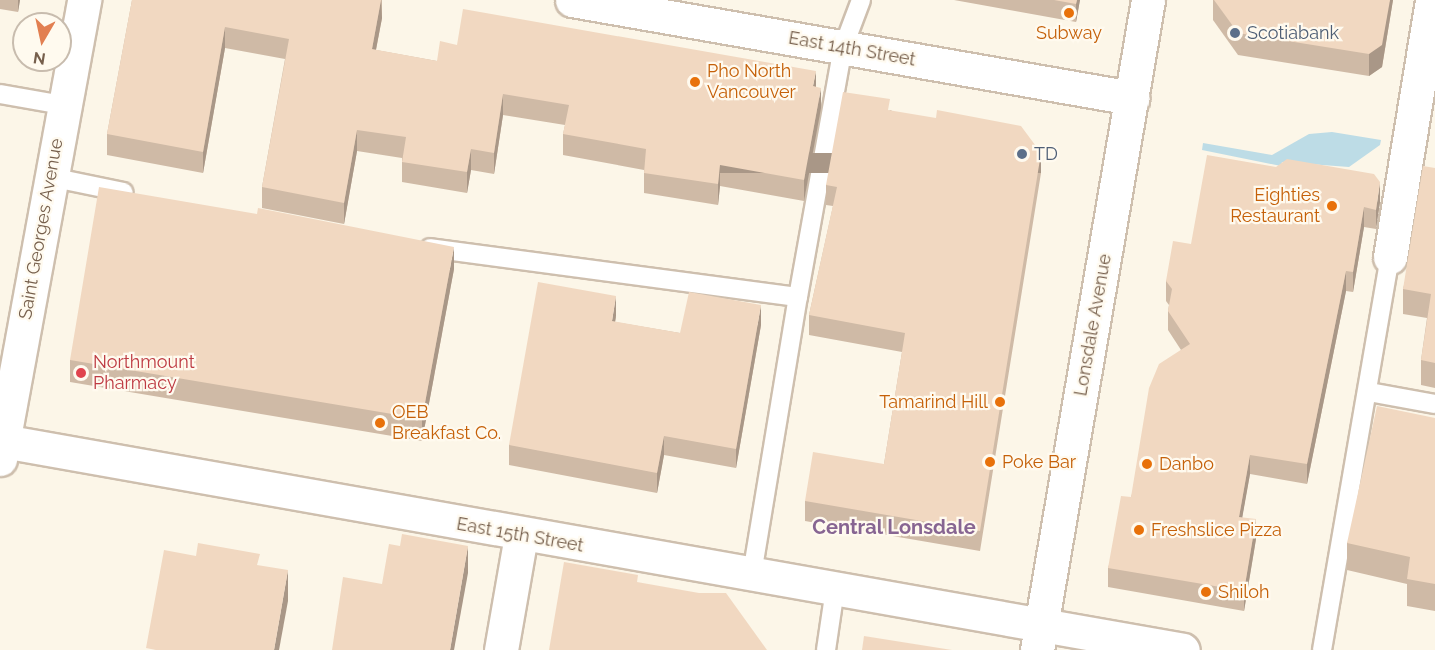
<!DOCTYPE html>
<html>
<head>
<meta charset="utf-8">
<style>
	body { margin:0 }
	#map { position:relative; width:1435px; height:650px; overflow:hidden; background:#fcf6e8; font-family:Raleway,sans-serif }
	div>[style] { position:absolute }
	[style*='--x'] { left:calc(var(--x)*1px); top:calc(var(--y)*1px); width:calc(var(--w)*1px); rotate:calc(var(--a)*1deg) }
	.water>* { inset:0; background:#bddce6 }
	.roads { filter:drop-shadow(2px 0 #cebfae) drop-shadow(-2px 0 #cebfae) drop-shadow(0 2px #cebfae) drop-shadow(0 -2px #cebfae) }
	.lane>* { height:18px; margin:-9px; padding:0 9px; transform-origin:9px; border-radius:9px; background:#fff }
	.street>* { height:33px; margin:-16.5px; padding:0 16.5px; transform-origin:16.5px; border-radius:16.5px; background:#fff }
	.secondary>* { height:33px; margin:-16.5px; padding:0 16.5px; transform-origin:16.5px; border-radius:16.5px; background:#fff }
	.wall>* { inset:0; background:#cfbaa6 }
	.shaded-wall>* { inset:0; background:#a99787; transform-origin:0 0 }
	.building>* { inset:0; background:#f1d8c1 }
	.dots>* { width:16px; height:16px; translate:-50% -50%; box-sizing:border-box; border:3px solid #fffaef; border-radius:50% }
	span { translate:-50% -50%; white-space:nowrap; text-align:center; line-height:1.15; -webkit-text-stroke:4.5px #fffaef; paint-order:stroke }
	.food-label { font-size:18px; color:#c56008 }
	.left { translate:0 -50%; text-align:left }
	.right { translate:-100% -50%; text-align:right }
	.service-label { font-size:18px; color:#4e5e75 }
	.street-label { font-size:18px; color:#765f4c }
	.health-label { font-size:18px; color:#be3a42 }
	.neighbourhood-label { font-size:20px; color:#876592; font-weight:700 }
	.north { position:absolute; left:12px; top:12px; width:60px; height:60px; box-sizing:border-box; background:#fffaef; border:2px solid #c8bcae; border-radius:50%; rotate:189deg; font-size:16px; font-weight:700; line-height:24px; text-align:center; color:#765f4c }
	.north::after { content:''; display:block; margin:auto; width:21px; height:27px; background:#e27f51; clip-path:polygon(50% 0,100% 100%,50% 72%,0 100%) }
</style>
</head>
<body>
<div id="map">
	<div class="water">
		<div style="clip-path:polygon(1332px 132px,1381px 140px,1380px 145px,1349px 167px,1282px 162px,1281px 166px,1202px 150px,1203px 143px,1272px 155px,1309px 134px)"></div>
	</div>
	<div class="roads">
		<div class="lane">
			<div style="--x:0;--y:94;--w:64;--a:9.9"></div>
			<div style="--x:50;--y:177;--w:75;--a:11.6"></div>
			<div style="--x:430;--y:248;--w:371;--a:7.6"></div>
			<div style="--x:798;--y:297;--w:253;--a:-79.8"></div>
			<div style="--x:843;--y:48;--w:51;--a:-69.4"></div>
			<div style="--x:1369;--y:392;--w:67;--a:10.3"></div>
			<div style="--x:752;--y:574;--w:281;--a:-80.6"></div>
			<div style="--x:826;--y:650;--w:62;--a:-81.6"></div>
			<div style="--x:1322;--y:650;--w:399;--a:-80.2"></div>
		</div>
		<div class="street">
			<div style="--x:572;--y:0;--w:569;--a:9.93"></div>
			<div style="--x:1390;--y:257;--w:260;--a:-80.7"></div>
			<div style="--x:501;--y:650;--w:117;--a:-80.1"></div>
		</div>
		<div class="secondary">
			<div style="--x:3;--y:441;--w:1198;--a:10.04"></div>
			<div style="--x:0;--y:459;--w:467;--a:-79.6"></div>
			<div style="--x:1037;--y:650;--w:659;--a:-80.31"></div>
		</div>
	</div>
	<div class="wall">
		<div style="clip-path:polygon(0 0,20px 0,18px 12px,0 9px)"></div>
		<div style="clip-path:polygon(132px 0,382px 0,382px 18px,376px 50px,437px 61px,457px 45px,816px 87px,821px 108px,804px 201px,720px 186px,718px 205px,644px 193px,644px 170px,563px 155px,563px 134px,565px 125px,503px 115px,494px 174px,471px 170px,467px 193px,402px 182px,402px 158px,357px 151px,344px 224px,262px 208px,262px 187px,285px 59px,225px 48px,203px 173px,107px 155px,107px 134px)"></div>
		<div style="clip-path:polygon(954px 0,1080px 0,1076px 22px)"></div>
		<div style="clip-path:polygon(1213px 0,1393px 0,1382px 67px,1369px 76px,1238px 55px,1213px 20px)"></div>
		<div style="clip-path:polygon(890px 110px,1041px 173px,980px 551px,805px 521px,805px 501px,884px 464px,902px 352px,809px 335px,809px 315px,833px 206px,826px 205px,826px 185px)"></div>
		<div style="clip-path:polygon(1435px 168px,1435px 388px,1421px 385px,1421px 360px,1427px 318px,1403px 314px,1403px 289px)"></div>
		<div style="clip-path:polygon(1380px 202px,1376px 229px,1364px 227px,1353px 292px,1346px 291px,1307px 484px,1250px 474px,1242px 517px,1256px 539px,1244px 611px,1108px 587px,1108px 568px,1131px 497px,1181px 350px,1168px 330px,1168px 311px,1169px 305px,1166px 301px,1166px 281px,1191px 244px)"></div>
		<div style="clip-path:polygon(454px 269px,422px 441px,70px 382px,70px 360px)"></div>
		<div style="clip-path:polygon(616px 316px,615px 322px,680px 333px,761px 325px,736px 468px,664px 455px,657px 493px,509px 465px,509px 445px)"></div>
		<div style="clip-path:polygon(1435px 418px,1435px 611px,1407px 606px,1407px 584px,1347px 570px,1347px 543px)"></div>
	</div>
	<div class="shaded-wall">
		<div style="clip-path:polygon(18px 0,20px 0,18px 12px)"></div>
		<div style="clip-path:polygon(381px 0,382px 18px,372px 70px,372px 49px)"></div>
		<div style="clip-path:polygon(1077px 0,1080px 0,1076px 22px,1076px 4px)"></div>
		<div style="clip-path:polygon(1390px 0,1393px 0,1382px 67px,1369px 76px,1369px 54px)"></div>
		<div style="clip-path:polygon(225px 27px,225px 48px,203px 173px,203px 152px)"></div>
		<div style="clip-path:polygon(816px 71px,816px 92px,813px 86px)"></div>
		<div style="clip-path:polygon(821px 88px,821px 108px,804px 201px,804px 180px)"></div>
		<div style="clip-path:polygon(503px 94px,503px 115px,494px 174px,494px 153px)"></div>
		<div style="clip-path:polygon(357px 130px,357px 151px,344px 224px,344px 203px)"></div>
		<div style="clip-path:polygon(471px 149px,471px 170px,467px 193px,467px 172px)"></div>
		<div style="left:1041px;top:153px;width:20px;height:383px;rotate:90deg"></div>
		<div style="clip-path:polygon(720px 165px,720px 186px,718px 205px,718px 184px)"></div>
		<div style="clip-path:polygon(1380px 182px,1380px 202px,1376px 229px,1376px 210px)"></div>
		<div style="clip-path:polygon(1364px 207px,1364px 227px,1353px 292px,1353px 272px)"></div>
		<div style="clip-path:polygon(454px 247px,454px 269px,422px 441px,422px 419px)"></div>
		<div style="clip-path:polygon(1346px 271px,1346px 291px,1307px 484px,1307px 464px)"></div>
		<div style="clip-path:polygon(616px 296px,616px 316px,612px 341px,612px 321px)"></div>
		<div style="clip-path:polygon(761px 305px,761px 325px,736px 468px,736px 449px)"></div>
		<div style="clip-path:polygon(664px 436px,664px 455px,657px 493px,657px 473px)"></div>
		<div style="clip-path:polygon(1250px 455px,1250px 474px,1239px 536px,1239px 517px)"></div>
		<div style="clip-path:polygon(1256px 519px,1256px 539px,1244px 611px,1244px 591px)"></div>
		<div style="clip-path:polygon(468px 546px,468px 573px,454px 650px,450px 650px)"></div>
		<div style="clip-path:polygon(288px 570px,288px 601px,279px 650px,274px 650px)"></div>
	</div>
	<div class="building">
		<div style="clip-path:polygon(132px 0,381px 0,372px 49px,437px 61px,440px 41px,457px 45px,463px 9px,816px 71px,813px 86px,821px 88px,804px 180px,720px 165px,718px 184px,644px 173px,646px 149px,563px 134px,569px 105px,503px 94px,494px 153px,471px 149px,467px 172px,402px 162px,406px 137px,357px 130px,344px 203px,262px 187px,289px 39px,225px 27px,203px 152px,107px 134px)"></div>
		<div style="clip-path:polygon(1054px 0,1077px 0,1076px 4px)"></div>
		<div style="clip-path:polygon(1214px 0,1390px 0,1382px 45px,1369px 54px,1238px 33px)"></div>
		<div style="clip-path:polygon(843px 92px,890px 99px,888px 110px,936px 118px,937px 110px,1021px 126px,1041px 153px,980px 531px,805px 501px,813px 452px,884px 464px,905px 333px,809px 315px,837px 187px,826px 185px)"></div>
		<div style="clip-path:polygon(1207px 155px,1276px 167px,1287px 159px,1374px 174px,1380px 182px,1376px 210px,1364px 207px,1353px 272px,1346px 271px,1307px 464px,1250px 455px,1239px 517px,1256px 519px,1244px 591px,1108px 568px,1121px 496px,1131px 497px,1149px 388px,1159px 364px,1190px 344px,1168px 311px,1172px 289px,1166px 281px,1173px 241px,1191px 244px)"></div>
		<div style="clip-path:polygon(1423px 166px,1435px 168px,1435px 363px,1421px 360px,1431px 294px,1403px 289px)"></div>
		<div style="clip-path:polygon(99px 187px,257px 214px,258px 208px,454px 247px,422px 419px,70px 360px)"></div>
		<div style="clip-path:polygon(538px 282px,616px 296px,612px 321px,680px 333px,689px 292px,761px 305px,736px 449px,664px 436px,657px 473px,509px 445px)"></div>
		<div style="clip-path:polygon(1377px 406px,1435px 418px,1435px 584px,1407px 579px,1410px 557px,1347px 543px)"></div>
		<div style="clip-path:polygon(402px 534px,468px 546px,450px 650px,332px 650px,343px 577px,382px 584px,389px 544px,400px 546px)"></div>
		<div style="clip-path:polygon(198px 543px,260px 554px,257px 565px,288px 570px,274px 650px,156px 650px,146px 648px,164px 550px,196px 556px)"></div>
		<div style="clip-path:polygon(564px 562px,638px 575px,637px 582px,699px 593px,726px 593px,767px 650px,549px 650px)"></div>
		<div style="clip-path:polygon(864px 636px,952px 650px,862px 650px)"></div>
	</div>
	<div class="dots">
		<div style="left:1069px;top:13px;background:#e8710a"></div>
		<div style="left:1235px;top:33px;background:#5c6f8a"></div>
		<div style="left:695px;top:82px;background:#e8710a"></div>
		<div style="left:1022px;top:154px;background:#5c6f8a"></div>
		<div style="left:1332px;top:206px;background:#e8710a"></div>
		<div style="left:81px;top:373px;background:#e0444e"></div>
		<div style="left:1000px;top:402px;background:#e8710a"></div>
		<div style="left:380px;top:423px;background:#e8710a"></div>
		<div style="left:990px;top:462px;background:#e8710a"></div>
		<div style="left:1147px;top:464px;background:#e8710a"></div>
		<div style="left:1139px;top:530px;background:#e8710a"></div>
		<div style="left:1206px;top:592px;background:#e8710a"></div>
	</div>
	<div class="food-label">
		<span style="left:1069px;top:33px">Subway</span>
		<span class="left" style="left:707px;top:82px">Pho North<br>Vancouver</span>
		<span class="right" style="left:1320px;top:206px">Eighties<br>Restaurant</span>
		<span class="right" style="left:988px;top:402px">Tamarind Hill</span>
		<span class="left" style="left:392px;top:423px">OEB<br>Breakfast Co.</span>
		<span class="left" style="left:1002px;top:462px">Poke Bar</span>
		<span class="left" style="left:1159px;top:464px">Danbo</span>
		<span class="left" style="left:1151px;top:530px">Freshslice Pizza</span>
		<span class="left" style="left:1218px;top:592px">Shiloh</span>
	</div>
	<div class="service-label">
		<span class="left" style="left:1247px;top:33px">Scotiabank</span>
		<span class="left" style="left:1034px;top:154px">TD</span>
	</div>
	<div class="street-label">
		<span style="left:852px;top:49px;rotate:10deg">East 14th Street</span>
		<span style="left:41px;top:229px;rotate:-80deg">Saint Georges Avenue</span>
		<span style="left:1093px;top:325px;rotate:-80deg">Lonsdale Avenue</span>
		<span style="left:520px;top:535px;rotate:10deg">East 15th Street</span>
	</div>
	<div class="health-label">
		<span class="left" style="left:93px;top:373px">Northmount<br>Pharmacy</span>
	</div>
	<div class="neighbourhood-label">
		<span style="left:894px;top:527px">Central Lonsdale</span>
	</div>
	<div class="north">N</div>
</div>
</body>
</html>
